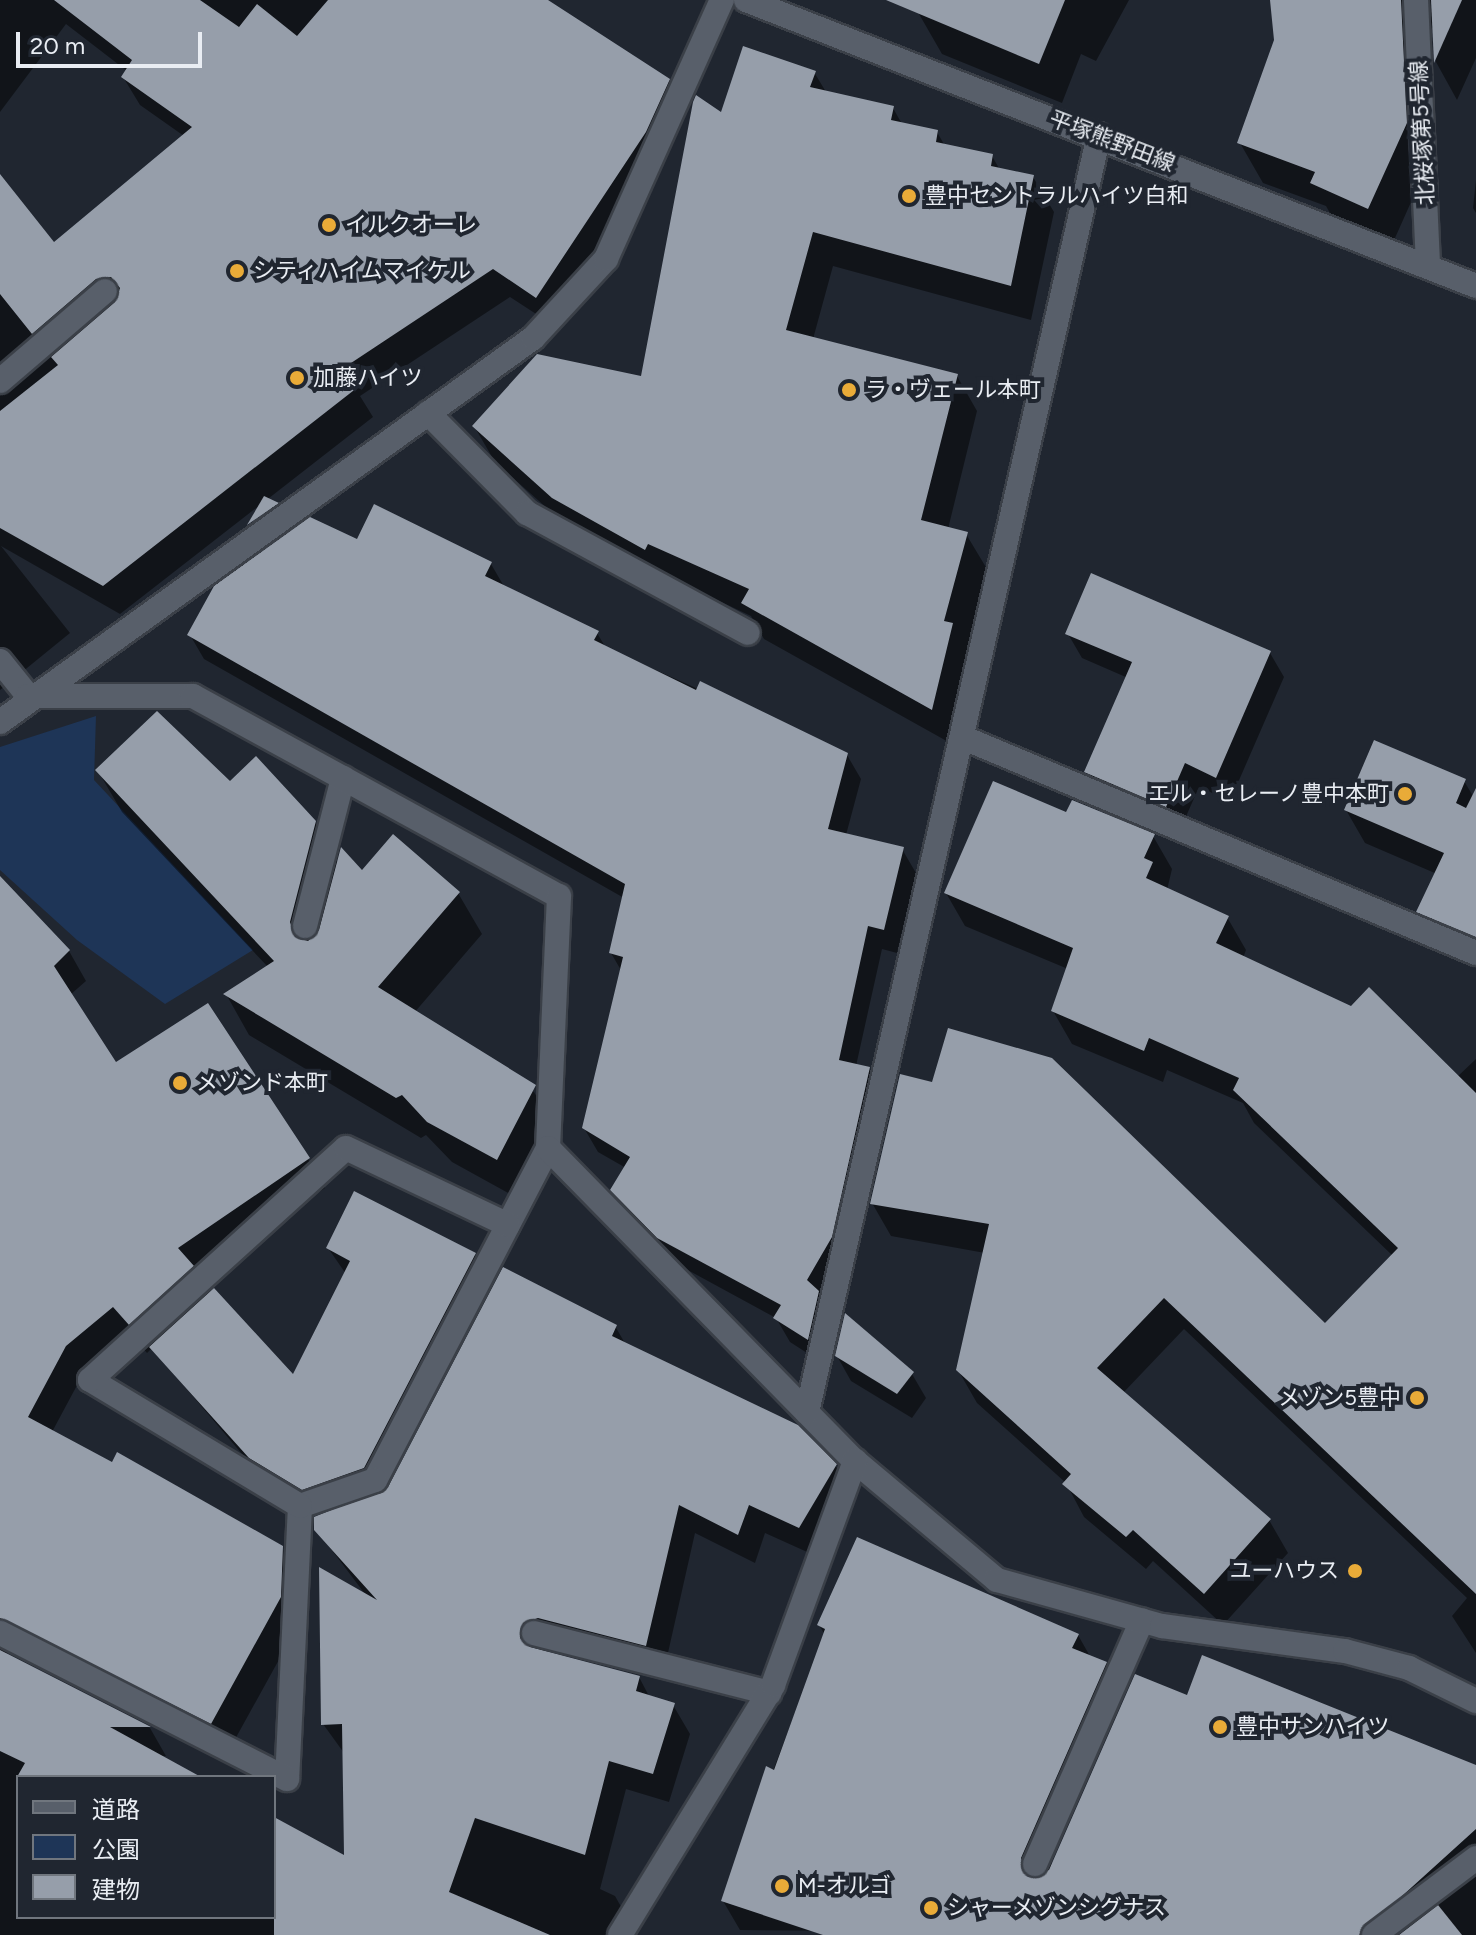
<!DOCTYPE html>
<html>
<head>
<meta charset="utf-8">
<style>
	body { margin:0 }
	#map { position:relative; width:1476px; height:1935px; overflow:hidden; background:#202630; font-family:Figtree,"Noto Sans JP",sans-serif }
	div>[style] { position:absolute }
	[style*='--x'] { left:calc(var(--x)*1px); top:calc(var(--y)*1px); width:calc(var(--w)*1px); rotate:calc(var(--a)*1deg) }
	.green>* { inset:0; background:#1e3557 }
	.shadow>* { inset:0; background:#0007 }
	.building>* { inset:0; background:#969eaa }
	.roads { filter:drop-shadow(2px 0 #3b4048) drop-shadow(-2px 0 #3b4048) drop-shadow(0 2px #3b4048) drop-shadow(0 -2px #3b4048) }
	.service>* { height:24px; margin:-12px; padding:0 12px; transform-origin:12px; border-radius:12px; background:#585f6a }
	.minor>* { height:24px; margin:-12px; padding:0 12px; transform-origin:12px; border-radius:12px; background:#585f6a }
	.tertiary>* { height:24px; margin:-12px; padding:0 12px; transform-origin:12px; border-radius:12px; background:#585f6a }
	.dots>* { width:22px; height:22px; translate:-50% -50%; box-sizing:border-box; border:4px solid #202630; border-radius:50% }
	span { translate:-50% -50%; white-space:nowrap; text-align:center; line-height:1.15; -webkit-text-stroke:8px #202630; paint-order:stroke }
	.street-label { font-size:22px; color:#e9edf3 }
	.poi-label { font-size:22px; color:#e9edf3 }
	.left { translate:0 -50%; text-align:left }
	.right { translate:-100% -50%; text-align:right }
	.legend { position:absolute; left:16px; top:1775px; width:260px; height:144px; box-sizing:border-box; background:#202630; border:2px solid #70767e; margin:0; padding:10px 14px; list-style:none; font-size:24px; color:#e9edf3 }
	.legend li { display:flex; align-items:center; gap:16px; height:40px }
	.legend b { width:40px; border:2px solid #70767e }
	.scale { position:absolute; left:16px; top:32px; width:186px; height:36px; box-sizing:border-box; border:4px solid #e9edf3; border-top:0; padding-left:10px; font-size:24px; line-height:28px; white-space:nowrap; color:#e9edf3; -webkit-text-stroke:6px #202630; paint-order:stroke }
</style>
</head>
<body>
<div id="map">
	<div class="green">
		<div style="clip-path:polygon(96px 716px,94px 780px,253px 950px,165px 1004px,77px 940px,0 870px,0 747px)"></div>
	</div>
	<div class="shadow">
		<div style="clip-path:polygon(0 0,529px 0,669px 80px,685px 109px,553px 325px,510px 297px,360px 396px,373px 417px,120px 614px,1px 546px,70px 633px,0 690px,0 178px,54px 245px,184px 136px,140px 105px,123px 77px,127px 71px,66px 24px,0 112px)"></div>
		<div style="clip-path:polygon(924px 0,1129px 0,1096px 61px,1081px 54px,1062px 103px,942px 54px,919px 14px)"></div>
		<div style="clip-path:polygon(1272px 0,1476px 0,1476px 58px,1457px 100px,1436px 62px,1433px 28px,1424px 34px,1428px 164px,1391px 247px,1335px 222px,1326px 206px,1263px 183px,1240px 143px,1276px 40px)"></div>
		<div style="clip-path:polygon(814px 72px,826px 92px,893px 108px,902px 124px,937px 132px,945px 146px,992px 156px,1000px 170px,1033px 177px,1054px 212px,1031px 320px,833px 266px,813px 339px,957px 376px,977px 411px,948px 529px,966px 534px,987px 569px,952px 744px,764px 639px,751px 616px,575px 533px,495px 462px,474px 426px,643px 378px,722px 115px)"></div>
		<div style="clip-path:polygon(1476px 180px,1476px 213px,1473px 208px)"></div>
		<div style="clip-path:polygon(358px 541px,491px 564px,505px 588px,597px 633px,606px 648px,847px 755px,861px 779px,846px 835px,902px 849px,916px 873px,897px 953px,882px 949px,856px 1066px,869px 1069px,883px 1093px,821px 1362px,790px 1342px,776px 1318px,673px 1262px,627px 1214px,613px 1190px,626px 1168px,598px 1152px,584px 1128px,622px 972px,611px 953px,624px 898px,204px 659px,190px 635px)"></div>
		<div style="clip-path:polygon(1068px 634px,1270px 653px,1284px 677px,1230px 801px,1199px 787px,1180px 830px,1100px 796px,1086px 772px,1128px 678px,1082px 658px)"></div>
		<div style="clip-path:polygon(98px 771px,230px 783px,315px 822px,339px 864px,458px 893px,482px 934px,414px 1013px,534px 1092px,558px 1133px,521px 1200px,452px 1162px,426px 1135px,421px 1138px,249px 1035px,226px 994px,268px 967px,122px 812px)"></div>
		<div style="clip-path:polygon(1464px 781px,1476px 801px,1476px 961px,1437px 944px,1418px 911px,1437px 874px,1365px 843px,1346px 810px)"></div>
		<div style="clip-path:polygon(1067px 815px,1153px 836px,1172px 869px,1167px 890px,1227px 917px,1246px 950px,1243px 958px,1457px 1077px,1476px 1059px,1476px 1653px,1452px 1616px,1467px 1598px,1184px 1329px,1123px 1393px,1269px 1520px,1288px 1553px,1223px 1625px,1153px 1561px,1146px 1569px,1084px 1517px,1066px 1483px,977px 1403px,958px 1370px,985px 1253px,891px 1236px,872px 1203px,901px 1077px,1325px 1326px,1393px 1256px,1254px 1123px,1243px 1103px,1167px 1070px,1163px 1082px,1072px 1044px,1053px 1011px,1068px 969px,965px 926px,946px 893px)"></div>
		<div style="clip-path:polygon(evenodd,0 879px,69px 951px,86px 981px,70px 995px,116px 1065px,308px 1159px,325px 1188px,197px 1276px,294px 1378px,346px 1274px,328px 1248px,475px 1255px,488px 1278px,375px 1494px,615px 1326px,626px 1345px,835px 1465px,853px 1495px,816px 1556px,765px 1533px,755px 1563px,695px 1533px,663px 1675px,555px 1647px,545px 1653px,639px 1677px,650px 1698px,673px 1705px,690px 1734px,669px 1802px,626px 1789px,600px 1889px,615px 1896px,632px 1926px,628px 1935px,0 1935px,0 879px,131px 1335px,147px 1353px,152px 1348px,265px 1481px,316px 1512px,367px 1498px,316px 1529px,365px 1594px,323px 1724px,344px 1753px,346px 1859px,274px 1819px,274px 1917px,18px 1917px,18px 1777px,197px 1777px,158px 1756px,166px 1756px,150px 1728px,5px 1654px,25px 1648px,228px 1752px,297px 1627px,299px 1578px,282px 1548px,52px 1432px,82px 1376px,131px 1335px)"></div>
		<div style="clip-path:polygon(837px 1356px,912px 1374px,926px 1398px,912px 1418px,851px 1381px)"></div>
		<div style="clip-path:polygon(evenodd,819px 1625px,1078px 1635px,1091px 1658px,1106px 1664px,1123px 1693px,1043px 1874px,1188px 1697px,1476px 1767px,1476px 1935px,1395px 1935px,1385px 1923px,1370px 1935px,740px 1930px,723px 1901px,825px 1635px,819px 1625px,1018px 1848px,1035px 1878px,1031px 1878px,1018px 1848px)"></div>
	</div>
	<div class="building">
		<div style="clip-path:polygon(54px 0,200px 0,239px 27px,257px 4px,297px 36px,328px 0,548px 0,670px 79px,646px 132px,536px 298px,493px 269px,345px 367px,358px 387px,103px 586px,0 528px,0 411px,58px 365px,51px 357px,115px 302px,120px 288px,111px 277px,96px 279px,32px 334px,0 294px,0 174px,54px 242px,192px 127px,121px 77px,132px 60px)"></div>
		<div style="clip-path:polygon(886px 0,1065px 0,1039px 64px)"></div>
		<div style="clip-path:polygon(1270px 0,1401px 0,1407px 123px,1368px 209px,1310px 183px,1315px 172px,1237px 143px,1274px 40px)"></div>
		<div style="clip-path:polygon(1431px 0,1462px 0,1434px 63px)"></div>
		<div style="clip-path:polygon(743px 46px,816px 71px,810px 87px,894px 106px,891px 120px,938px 130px,936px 142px,993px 154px,991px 166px,1034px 175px,1011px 286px,813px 232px,786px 330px,958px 374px,921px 520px,968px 532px,944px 621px,953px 623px,932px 710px,741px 603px,749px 589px,648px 544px,645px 550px,552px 498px,472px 426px,537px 354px,641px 376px,693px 102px,696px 95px,721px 112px)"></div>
		<div style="clip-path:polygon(264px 496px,279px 503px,247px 525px)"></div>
		<div style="clip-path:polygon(374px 504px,492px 562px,485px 576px,599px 631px,594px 640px,696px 690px,700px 681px,848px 753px,828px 829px,904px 847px,884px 930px,868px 926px,839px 1060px,870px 1067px,832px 1237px,807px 1280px,819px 1291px,808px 1340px,773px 1318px,781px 1305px,657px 1238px,610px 1190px,630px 1157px,582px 1128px,623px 957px,609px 953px,625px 884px,187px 635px,214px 586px,310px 517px,357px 539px)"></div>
		<div style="clip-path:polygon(1091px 573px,1271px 651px,1216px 778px,1185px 763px,1166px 807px,1084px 772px,1132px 662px,1065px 634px)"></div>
		<div style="clip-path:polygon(157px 711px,230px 781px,256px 756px,316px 821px,290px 922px,295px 937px,308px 941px,319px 930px,341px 847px,362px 870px,393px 834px,460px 892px,378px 987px,536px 1085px,497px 1160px,427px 1122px,402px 1095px,396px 1098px,223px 994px,274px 961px,95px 770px)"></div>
		<div style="clip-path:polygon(1374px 740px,1466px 779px,1456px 803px,1466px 808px,1476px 788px,1476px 937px,1416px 912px,1444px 853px,1344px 810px)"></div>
		<div style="clip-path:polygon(993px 781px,1066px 812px,1072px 800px,1155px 834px,1144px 858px,1153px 862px,1146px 878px,1229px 916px,1216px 943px,1351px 1006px,1369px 987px,1476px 1093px,1476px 1594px,1164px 1298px,1097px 1368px,1271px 1519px,1204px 1594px,1133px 1530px,1126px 1537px,1062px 1484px,1071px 1474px,956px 1370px,989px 1224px,870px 1204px,900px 1074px,932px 1082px,948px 1028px,1052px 1058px,1325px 1323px,1398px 1248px,1233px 1090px,1239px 1078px,1149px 1038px,1144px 1051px,1051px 1011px,1073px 948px,944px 893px)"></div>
		<div style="clip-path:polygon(0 876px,70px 950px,54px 966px,116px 1062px,208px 1003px,310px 1158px,178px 1248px,194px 1266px,129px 1325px,113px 1307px,66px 1346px,28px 1417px,112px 1462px,117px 1452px,283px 1546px,281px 1597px,211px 1724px,0 1618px)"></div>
		<div style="clip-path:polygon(354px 1191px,476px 1253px,364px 1468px,302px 1490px,249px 1458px,149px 1347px,214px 1288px,293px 1374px,350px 1261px,326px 1248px)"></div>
		<div style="clip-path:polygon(503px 1267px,617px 1325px,612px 1336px,798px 1425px,837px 1464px,799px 1528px,749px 1505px,738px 1535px,679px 1505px,646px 1646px,538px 1618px,523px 1623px,520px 1638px,530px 1647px,640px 1676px,636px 1691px,675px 1703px,653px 1774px,609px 1761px,585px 1855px,475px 1818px,449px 1892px,550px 1935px,274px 1935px,274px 1817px,344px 1855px,342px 1724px,321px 1725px,319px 1567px,377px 1600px,314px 1530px,314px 1517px,388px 1487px)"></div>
		<div style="clip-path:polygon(845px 1313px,914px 1372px,897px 1394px,835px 1356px)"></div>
		<div style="clip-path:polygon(857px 1537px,1079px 1634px,1072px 1648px,1107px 1662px,1021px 1858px,1028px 1877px,1049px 1870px,1135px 1674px,1187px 1695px,1202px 1655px,1476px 1765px,1476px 1829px,1359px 1935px,823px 1935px,721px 1901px,766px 1766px,774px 1770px,825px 1629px,817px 1625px)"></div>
		<div style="clip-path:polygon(0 1650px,151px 1727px,110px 1727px,201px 1777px,17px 1777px,25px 1763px,0 1751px)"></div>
		<div style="clip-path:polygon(1438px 1905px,1462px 1935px,1399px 1935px)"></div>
	</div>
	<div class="roads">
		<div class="service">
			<div style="--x:428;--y:413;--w:141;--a:45.3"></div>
			<div style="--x:527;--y:513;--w:251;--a:28.5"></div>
			<div style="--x:964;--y:738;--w:555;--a:22.78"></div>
			<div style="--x:305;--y:926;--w:153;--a:-75.6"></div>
			<div style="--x:534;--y:1633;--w:243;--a:14.3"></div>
			<div style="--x:1035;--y:1864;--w:266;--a:-66.3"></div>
		</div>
		<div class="minor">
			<div style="--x:1416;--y:0;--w:267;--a:87.4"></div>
			<div style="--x:0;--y:381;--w:138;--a:-40.6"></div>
			<div style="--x:0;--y:661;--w:45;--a:51.3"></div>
			<div style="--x:28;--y:696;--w:165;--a:0"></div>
			<div style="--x:193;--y:696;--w:417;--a:28.7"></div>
			<div style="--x:559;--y:896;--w:252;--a:92.5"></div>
			<div style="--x:548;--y:1148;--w:374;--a:117.5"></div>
			<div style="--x:375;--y:1480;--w:79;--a:160.9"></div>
			<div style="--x:300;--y:1506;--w:273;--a:92.7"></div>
			<div style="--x:287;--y:1779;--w:322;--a:-153"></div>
			<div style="--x:0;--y:722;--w:657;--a:-35.77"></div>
			<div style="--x:533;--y:338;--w:108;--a:-47.3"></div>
			<div style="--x:606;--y:259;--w:284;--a:-65.9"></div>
			<div style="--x:548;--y:1148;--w:438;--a:45.6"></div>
			<div style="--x:855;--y:1461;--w:185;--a:40"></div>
			<div style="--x:997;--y:1580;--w:171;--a:15.6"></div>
			<div style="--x:1162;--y:1626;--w:185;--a:7.8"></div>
			<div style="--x:1345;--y:1651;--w:66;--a:14.9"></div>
			<div style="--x:1409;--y:1668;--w:75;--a:26.2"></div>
			<div style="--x:807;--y:1412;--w:1310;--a:-77.12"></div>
			<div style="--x:300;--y:1506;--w:245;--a:-149"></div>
			<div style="--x:90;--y:1380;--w:345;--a:-42.2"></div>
			<div style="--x:346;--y:1148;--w:179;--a:25.4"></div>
			<div style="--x:620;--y:1935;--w:293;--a:-58.5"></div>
			<div style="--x:773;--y:1685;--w:239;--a:-69.9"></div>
			<div style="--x:1374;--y:1935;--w:128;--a:-37"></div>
		</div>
		<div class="tertiary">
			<div style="--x:746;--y:0;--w:784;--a:21.39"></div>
		</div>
	</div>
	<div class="dots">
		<div style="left:909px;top:196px;background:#e9ab38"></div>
		<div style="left:329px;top:225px;background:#e9ab38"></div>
		<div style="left:237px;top:271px;background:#e9ab38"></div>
		<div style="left:297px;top:378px;background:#e9ab38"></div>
		<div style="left:849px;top:390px;background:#e9ab38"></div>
		<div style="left:1405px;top:794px;background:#e9ab38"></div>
		<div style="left:180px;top:1083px;background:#e9ab38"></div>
		<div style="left:1417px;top:1398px;background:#e9ab38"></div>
		<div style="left:1355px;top:1571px;background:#e9ab38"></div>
		<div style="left:1220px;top:1727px;background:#e9ab38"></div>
		<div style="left:782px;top:1886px;background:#e9ab38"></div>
		<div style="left:931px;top:1908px;background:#e9ab38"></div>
	</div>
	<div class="street-label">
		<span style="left:1422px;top:133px;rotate:-93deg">北桜塚第5号線</span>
		<span style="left:1112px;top:141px;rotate:21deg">平塚熊野田線</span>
	</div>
	<div class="poi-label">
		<span class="left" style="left:925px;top:196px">豊中セントラルハイツ白和</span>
		<span class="left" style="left:345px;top:225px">イルクオーレ</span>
		<span class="left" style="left:253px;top:271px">シティハイムマイケル</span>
		<span class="left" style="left:313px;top:378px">加藤ハイツ</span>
		<span class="left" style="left:865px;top:390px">ラ・ヴェール本町</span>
		<span class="right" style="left:1389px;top:794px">エル・セレーノ豊中本町</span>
		<span class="left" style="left:196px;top:1083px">メゾンド本町</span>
		<span class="right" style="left:1401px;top:1398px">メゾン5豊中</span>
		<span class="right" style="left:1339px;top:1571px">ユーハウス</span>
		<span class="left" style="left:1236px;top:1727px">豊中サンハイツ</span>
		<span class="left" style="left:798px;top:1886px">M-オルゴ</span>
		<span class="left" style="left:947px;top:1908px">シャーメゾンシグナス</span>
	</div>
	<ul class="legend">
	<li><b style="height:10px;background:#585f6a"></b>道路</li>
	<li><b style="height:22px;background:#1e3557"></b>公園</li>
	<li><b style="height:22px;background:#969eaa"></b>建物</li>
	</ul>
	<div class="scale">20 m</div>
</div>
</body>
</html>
